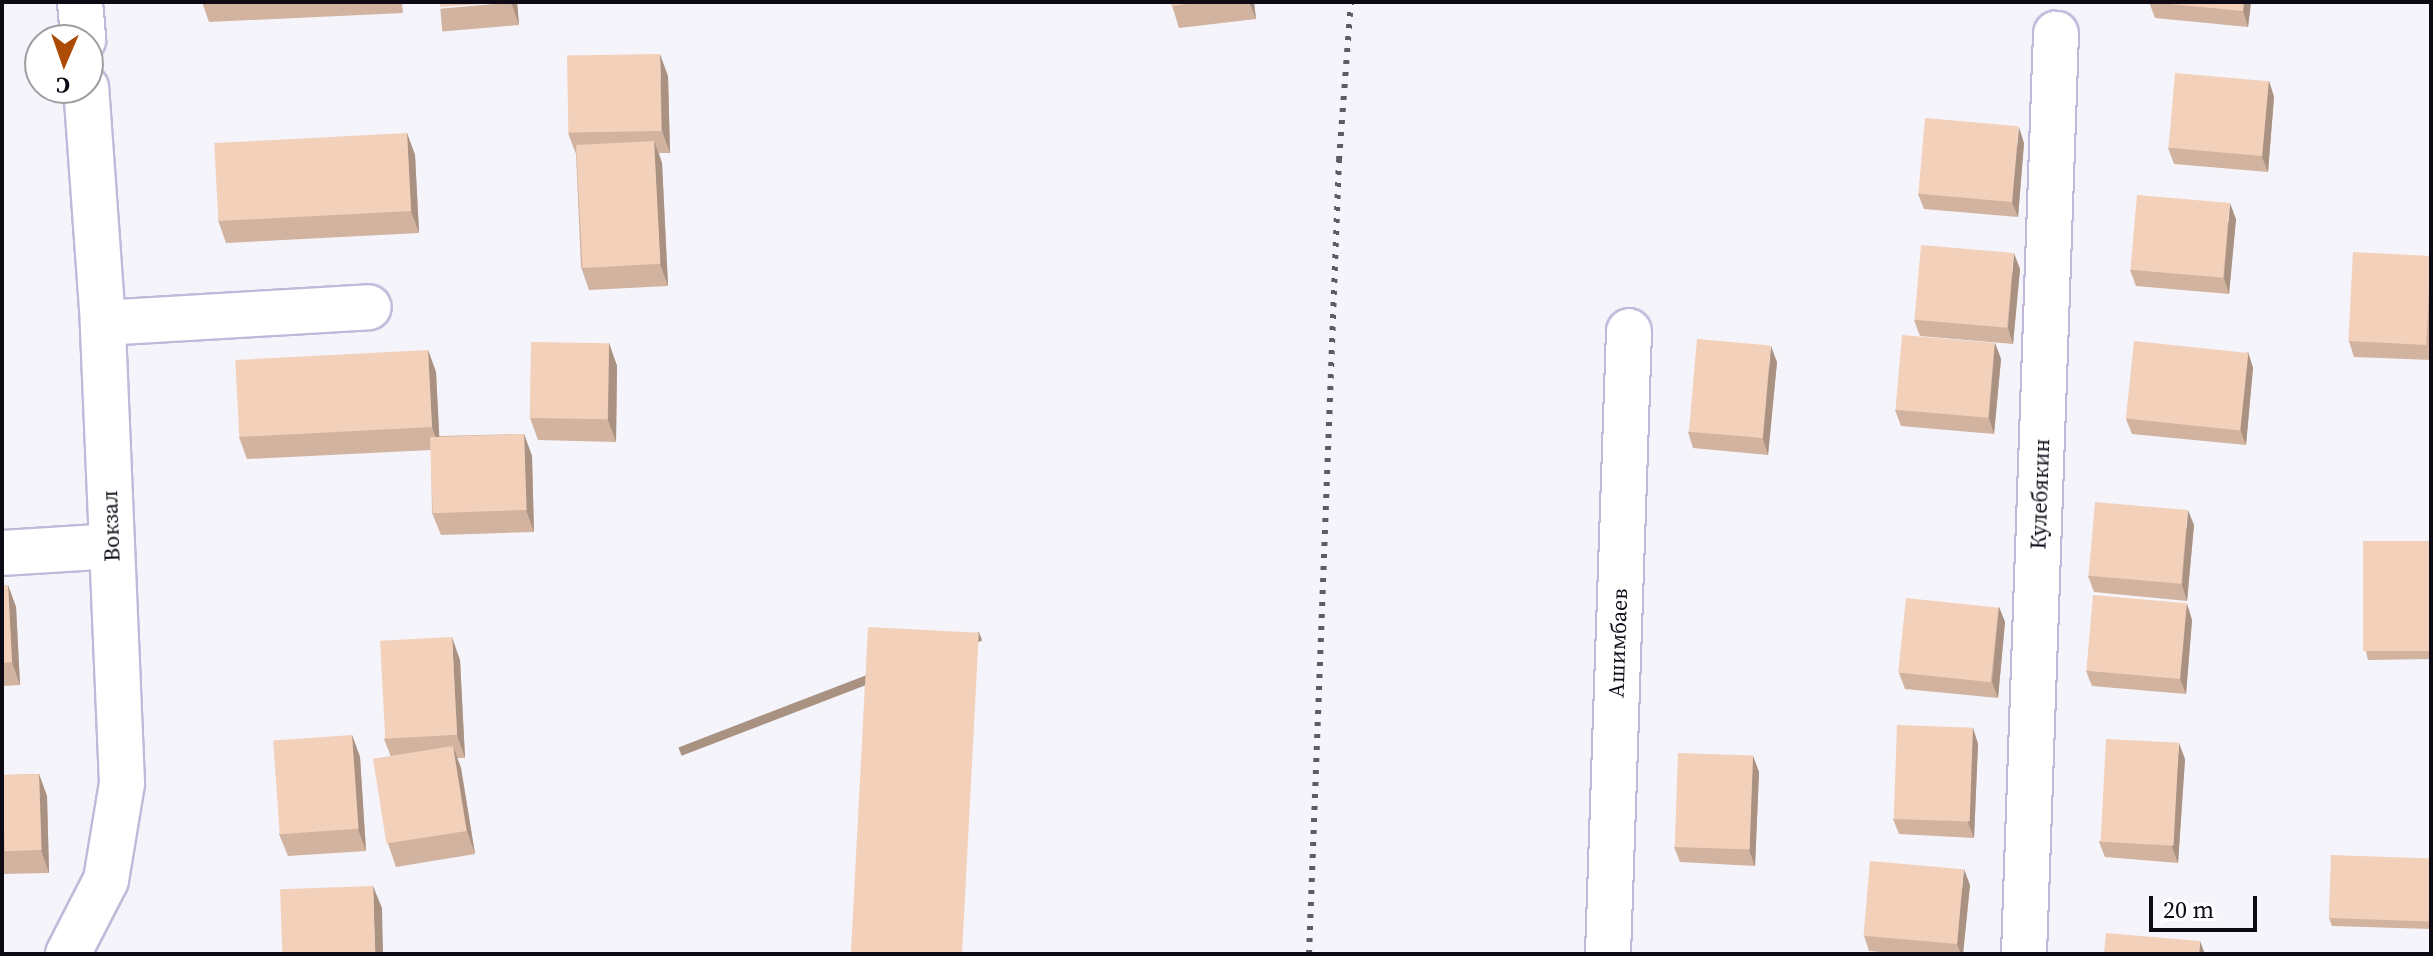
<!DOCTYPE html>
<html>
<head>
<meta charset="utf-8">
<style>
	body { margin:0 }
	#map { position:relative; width:2433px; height:956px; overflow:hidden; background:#f5f4fb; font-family:"Source Serif 4",serif }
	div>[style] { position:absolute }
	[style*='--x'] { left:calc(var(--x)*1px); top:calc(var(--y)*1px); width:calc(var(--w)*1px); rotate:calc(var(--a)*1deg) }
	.roads { filter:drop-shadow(2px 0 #c1b9da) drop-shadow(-2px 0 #c1b9da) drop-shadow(0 2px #c1b9da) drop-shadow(0 -2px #c1b9da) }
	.minor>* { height:44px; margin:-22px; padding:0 22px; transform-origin:22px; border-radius:22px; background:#fff }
	.rail>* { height:6px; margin-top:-3px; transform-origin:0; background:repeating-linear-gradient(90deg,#5d5b64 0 4px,transparent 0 12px) }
	.wall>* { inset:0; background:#d1b3a0; transform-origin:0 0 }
	.shaded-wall>* { inset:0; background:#aa9282; transform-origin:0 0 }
	.building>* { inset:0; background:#f3d0ba; transform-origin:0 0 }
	span { translate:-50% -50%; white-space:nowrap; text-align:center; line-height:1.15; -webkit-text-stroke:6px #fff; paint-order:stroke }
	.street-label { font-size:22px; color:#0d0a15 }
	.frame { position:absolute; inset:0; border:4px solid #0d0a15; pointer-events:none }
	.north { position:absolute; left:24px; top:24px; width:80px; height:80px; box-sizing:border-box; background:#fff; border:2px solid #9e9da1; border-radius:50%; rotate:182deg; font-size:22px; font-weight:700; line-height:32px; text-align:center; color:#0d0a15 }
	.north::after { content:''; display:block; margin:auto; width:28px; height:36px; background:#ac4b04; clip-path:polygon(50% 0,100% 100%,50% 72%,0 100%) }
	.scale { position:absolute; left:2149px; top:896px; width:108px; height:36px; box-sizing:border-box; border:4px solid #0d0a15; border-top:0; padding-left:10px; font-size:24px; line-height:28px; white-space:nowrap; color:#0d0a15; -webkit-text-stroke:6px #fff; paint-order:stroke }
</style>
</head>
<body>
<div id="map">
	<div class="roads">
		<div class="minor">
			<div style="--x:80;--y:2;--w:38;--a:85"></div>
			<div style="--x:103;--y:323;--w:266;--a:-3.4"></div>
			<div style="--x:2;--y:553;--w:110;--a:-3.6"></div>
			<div style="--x:68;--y:954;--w:83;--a:-62.8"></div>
			<div style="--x:106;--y:880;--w:98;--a:-80.6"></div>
			<div style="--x:122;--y:783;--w:460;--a:-92.4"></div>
			<div style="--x:103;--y:323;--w:236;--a:-94.1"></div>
			<div style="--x:1608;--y:954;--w:623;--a:-88.07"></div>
			<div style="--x:2024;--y:954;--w:921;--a:-88.01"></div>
		</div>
	</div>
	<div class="rail">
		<div style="--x:1309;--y:954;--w:795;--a:-87.84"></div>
		<div style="--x:1339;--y:160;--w:158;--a:-85.7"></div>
	</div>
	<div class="wall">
		<div style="clip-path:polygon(202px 2px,402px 2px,403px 13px,209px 22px)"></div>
		<div style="left:517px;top:2px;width:23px;height:77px;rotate:85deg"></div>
		<div style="clip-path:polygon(1171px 2px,1254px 2px,1256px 19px,1179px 28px)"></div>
		<div style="clip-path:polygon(2149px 2px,2251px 2px,2248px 27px,2155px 18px)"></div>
		<div style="clip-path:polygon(668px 76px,670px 153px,659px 153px,662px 163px,668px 286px,589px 290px,581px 267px,576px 154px,568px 133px)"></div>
		<div style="clip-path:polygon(2269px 81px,2274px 97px,2268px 172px,2174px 164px,2168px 148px)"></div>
		<div style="clip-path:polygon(407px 133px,415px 155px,419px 233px,226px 243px,218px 220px)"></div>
		<div style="clip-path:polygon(2024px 143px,2018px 217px,1924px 209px,1918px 194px)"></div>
		<div style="clip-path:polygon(2236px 219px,2229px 294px,2136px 286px,2130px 270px)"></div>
		<div style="clip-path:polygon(2431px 256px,2431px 360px,2354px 357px,2349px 341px)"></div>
		<div style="clip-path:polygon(2020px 269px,2013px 344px,1920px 336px,1914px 320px)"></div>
		<div style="clip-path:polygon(609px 343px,617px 366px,616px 442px,538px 440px,530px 418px)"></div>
		<div style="clip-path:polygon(1995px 343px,2001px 359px,1994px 434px,1901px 426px,1895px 410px)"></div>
		<div style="clip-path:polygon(428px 350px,436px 372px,439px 436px,524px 434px,532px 456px,534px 532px,441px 535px,432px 513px,431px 450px,247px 459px,239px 437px)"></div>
		<div style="clip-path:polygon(2248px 352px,2253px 368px,2246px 445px,2132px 434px,2126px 419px)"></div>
		<div style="clip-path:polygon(1777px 362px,1768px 455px,1693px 448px,1688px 432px)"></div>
		<div style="clip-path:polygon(2194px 525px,2187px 601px,2094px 592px,2088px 576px)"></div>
		<div style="clip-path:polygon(2431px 541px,2431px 659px,2368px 660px,2366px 652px)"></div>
		<div style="clip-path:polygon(2px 585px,8px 585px,16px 607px,20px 685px,2px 686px)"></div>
		<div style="clip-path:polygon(2187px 604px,2192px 620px,2186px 694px,2092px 686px,2086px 671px)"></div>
		<div style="clip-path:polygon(1999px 607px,2005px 622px,1998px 698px,1905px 689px,1899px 673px)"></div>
		<div style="clip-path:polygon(460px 660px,465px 758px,457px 758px,461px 768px,475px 854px,396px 867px,388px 844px,391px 757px,384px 739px)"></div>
		<div style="clip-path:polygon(1973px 728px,1978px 744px,1974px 838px,1899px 834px,1893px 819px)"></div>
		<div style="clip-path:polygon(352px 735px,360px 757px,366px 851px,288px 856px,279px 834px)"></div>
		<div style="clip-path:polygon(1753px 756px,1759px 772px,1755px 866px,1680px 862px,1674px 847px)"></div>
		<div style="clip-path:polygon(2185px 759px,2178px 863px,2105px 857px,2099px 842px)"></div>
		<div style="clip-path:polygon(39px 774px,47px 796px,49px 873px,2px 874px,2px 775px)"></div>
		<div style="clip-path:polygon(2431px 859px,2431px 929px,2332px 926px,2329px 918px)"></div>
		<div style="clip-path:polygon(1970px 885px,1963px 954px,1901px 954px,1869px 951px,1864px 936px)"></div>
	</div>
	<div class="shaded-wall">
		<div style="clip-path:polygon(511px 2px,517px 2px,519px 25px)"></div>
		<div style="clip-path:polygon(1249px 2px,1254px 2px,1256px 19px)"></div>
		<div style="clip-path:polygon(2244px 2px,2251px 2px,2248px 27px,2243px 11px)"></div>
		<div style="clip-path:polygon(660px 54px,668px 76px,670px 153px,662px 131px)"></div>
		<div style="clip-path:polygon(2269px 81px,2274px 97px,2268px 172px,2262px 157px)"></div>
		<div style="clip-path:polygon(2019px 127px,2024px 143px,2018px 217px,2012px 202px)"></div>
		<div style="clip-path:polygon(407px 133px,415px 155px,419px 233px,411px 211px)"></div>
		<div style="clip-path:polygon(654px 141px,662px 163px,668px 286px,660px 264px)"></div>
		<div style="clip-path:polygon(2230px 203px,2236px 219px,2229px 294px,2224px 278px)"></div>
		<div style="clip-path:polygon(2014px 253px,2020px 269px,2013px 344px,2008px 328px)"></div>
		<div style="clip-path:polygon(609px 343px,617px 366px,616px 442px,608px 420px)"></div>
		<div style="clip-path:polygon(1995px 343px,2001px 359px,1994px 434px,1989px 418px)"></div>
		<div style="clip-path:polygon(1771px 346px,1777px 362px,1768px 455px,1763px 439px)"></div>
		<div style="clip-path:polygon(428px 350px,436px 372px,440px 450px,432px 427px)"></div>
		<div style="clip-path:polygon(2248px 352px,2253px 368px,2246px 445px,2240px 429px)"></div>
		<div style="clip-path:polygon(524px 434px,532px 456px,534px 532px,526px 510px)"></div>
		<div style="clip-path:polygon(2188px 510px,2194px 525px,2187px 601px,2182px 585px)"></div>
		<div style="clip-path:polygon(8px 585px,16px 607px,20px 685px,12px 662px)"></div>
		<div style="clip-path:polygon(2187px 604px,2192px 620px,2186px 694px,2180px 679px)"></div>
		<div style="clip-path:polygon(1999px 607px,2005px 622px,1998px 698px,1992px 682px)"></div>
		<div style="left:979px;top:632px;width:9px;height:322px;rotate:69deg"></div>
		<div style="clip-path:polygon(452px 637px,460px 660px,465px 758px,457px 735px)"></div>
		<div style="clip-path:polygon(1973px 728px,1978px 744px,1974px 838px,1968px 822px)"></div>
		<div style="clip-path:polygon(352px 735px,360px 757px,366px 851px,358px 829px)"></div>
		<div style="clip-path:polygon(2179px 743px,2185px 759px,2178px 863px,2172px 847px)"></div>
		<div style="clip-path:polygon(453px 746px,461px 768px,475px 854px,467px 831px)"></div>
		<div style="clip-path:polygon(1753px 756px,1759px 772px,1755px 866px,1749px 850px)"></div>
		<div style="clip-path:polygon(39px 774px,47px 796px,49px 873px,41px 850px)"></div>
		<div style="clip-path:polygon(1964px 869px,1970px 885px,1963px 954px,1961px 954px,1957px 944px)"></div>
		<div style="clip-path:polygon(373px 886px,382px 908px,383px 954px,375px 954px)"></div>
		<div style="clip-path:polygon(2200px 941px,2205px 954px,2199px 954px)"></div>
	</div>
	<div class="building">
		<div style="clip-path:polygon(440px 2px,511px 2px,440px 7px)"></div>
		<div style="clip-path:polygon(1171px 2px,1205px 2px,1171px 6px)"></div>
		<div style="clip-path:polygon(2149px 2px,2244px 2px,2243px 11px)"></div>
		<div style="left:660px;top:54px;width:77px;height:93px;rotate:89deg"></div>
		<div style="left:2175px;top:73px;width:94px;height:75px;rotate:5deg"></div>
		<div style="left:1925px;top:118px;width:94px;height:76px;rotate:5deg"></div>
		<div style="left:407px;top:133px;width:78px;height:193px;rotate:87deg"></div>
		<div style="left:654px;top:141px;width:123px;height:78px;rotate:87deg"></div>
		<div style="left:2137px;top:195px;width:93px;height:75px;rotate:5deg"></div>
		<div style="left:1921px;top:245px;width:93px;height:75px;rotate:5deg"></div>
		<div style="left:2353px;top:252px;width:78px;height:89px;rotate:3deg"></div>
		<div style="left:1902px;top:335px;width:93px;height:75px;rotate:5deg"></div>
		<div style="left:1697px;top:339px;width:74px;height:93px;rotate:5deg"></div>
		<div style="left:2134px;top:341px;width:115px;height:78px;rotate:6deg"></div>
		<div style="left:531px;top:342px;width:78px;height:76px;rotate:1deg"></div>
		<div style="left:428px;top:350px;width:77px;height:193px;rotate:87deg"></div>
		<div style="left:524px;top:434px;width:76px;height:94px;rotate:88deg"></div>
		<div style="left:2095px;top:502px;width:93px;height:74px;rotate:5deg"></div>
		<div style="left:2431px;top:541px;width:110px;height:68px;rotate:90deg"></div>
		<div style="clip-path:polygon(2px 585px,8px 585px,12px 662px,2px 663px)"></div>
		<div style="left:2093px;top:595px;width:94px;height:76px;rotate:5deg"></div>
		<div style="left:1906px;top:598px;width:93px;height:75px;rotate:6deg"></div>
		<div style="left:868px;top:627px;width:111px;height:327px;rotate:3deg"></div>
		<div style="left:452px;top:637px;width:98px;height:72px;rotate:87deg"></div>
		<div style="left:1897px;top:725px;width:76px;height:94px;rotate:2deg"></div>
		<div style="left:352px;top:735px;width:94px;height:79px;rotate:86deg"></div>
		<div style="left:2106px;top:739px;width:73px;height:103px;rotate:3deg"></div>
		<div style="left:453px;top:746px;width:86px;height:81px;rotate:81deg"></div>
		<div style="left:1678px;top:753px;width:75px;height:94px;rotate:2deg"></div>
		<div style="left:39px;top:774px;width:76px;height:37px;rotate:88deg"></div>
		<div style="left:2331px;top:855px;width:100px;height:63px;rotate:2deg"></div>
		<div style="left:1870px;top:861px;width:94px;height:75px;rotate:5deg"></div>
		<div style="left:373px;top:886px;width:68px;height:93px;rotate:88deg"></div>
		<div style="clip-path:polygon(2106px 933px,2200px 941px,2199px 954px,2104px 954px)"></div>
	</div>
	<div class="street-label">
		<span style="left:2040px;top:494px;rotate:-88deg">Кулебякин</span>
		<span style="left:111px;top:526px;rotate:-92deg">Вокзал</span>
		<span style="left:1618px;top:643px;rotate:-88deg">Ашимбаев</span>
	</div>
	<div class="frame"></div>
	<div class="north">С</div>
	<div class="scale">20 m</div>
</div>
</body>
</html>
